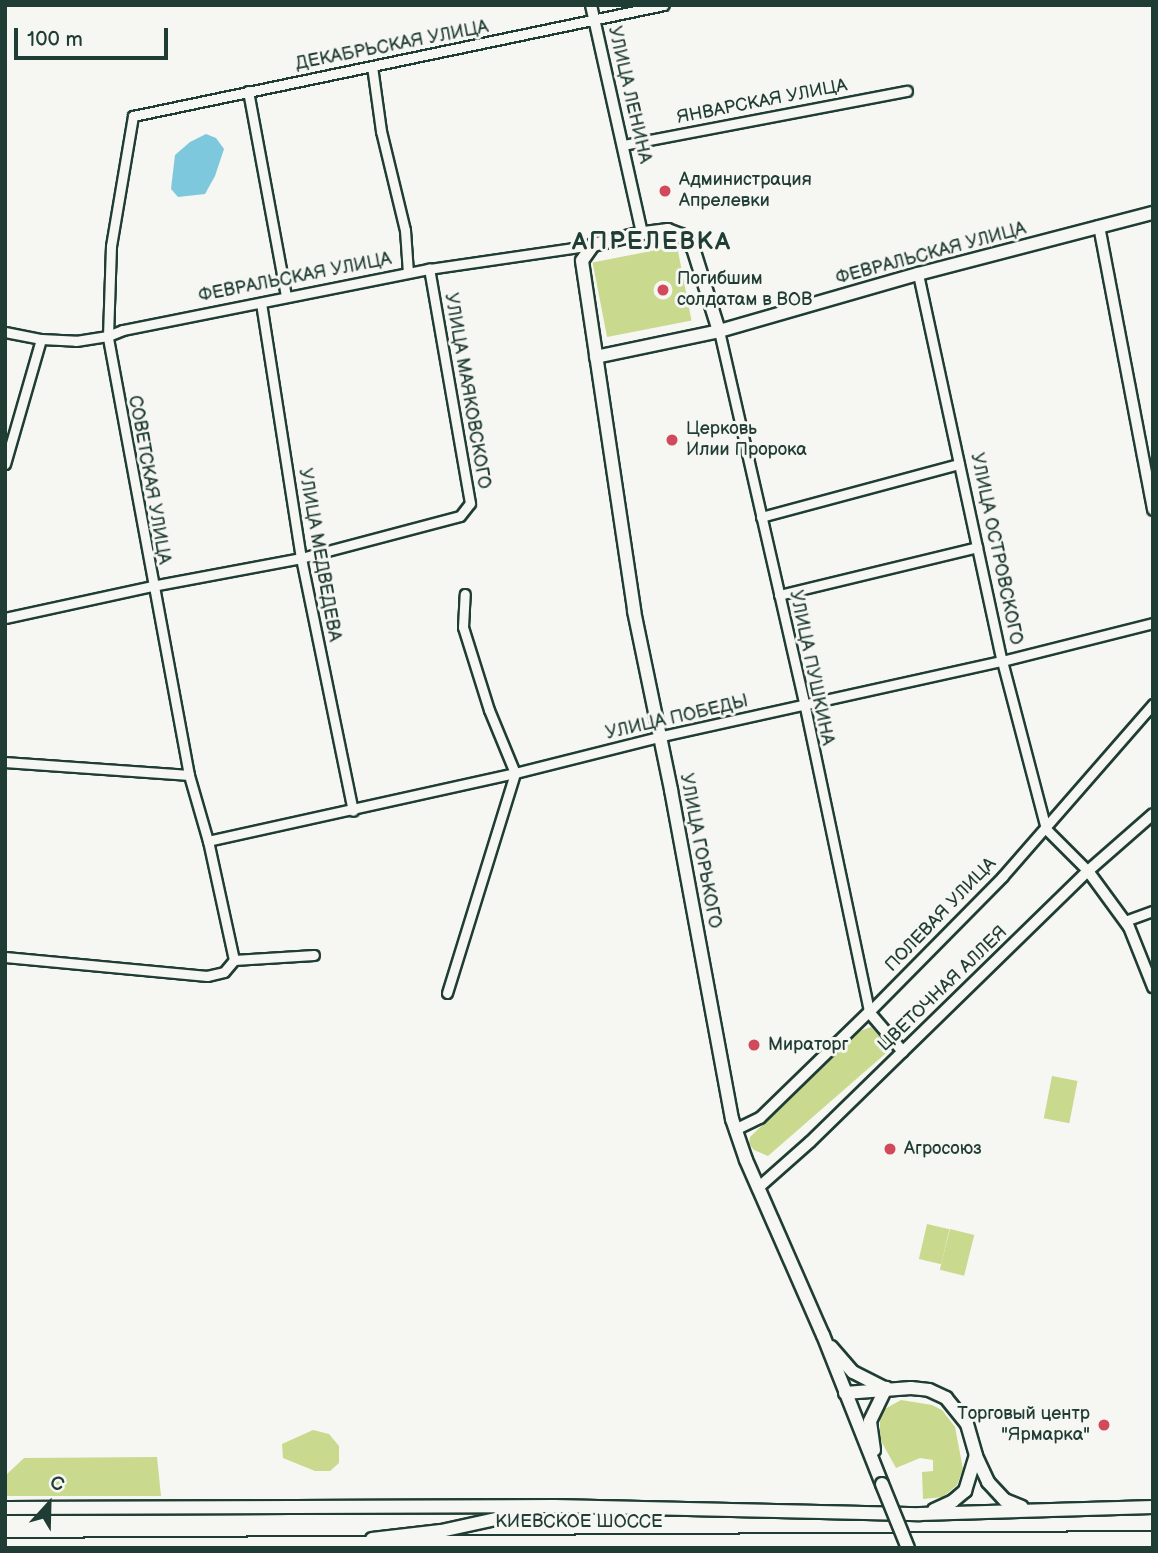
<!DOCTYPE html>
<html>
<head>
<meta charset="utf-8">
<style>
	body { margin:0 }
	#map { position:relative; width:1158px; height:1553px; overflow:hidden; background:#f6f6f2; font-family:"Balsamiq Sans",sans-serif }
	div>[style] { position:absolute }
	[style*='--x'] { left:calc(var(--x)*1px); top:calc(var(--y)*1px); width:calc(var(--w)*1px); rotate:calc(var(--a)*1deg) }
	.green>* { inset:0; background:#c9d98d; transform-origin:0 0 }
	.water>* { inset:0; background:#7dc8dc }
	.roads { filter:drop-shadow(2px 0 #1f3d34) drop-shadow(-2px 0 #1f3d34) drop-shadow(0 2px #1f3d34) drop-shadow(0 -2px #1f3d34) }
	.minor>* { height:9px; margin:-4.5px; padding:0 4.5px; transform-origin:4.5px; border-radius:4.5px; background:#f6f6f2 }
	.tertiary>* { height:10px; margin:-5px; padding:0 5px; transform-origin:5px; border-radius:5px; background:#f6f6f2 }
	.secondary>* { height:12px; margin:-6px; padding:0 6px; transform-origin:6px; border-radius:6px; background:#f6f6f2 }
	.trunk>* { height:14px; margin:-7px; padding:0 7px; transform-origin:7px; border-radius:7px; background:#f6f6f2 }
	.bridges { filter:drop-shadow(2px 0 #1f3d34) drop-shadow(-2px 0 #1f3d34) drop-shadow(0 2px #1f3d34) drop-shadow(0 -2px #1f3d34) }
	.secondary-bridge>* { height:12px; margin:-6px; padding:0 6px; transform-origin:6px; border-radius:6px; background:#f6f6f2 }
	.dots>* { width:19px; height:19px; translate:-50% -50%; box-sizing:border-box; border:4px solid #f6f6f2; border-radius:50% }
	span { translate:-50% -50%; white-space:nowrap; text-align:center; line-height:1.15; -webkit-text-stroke:6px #f6f6f2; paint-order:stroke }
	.street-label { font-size:18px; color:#1f3d34 }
	.poi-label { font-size:18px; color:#1f3d34 }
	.left { translate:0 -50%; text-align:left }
	.right { translate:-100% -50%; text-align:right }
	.district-label { font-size:24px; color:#1f3d34; font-weight:700; letter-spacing:2px }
	.frame { position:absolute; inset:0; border:7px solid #1f3d34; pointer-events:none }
	.north { position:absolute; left:14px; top:1469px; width:70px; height:70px; -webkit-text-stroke:5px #f6f6f2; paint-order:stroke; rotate:22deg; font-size:19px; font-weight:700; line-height:28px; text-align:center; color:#1f3d34 }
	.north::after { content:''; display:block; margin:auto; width:24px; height:32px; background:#1f3d34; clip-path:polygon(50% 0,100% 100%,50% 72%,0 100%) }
	.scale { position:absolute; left:14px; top:28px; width:154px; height:32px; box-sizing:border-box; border:4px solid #1f3d34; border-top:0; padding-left:9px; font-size:21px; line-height:24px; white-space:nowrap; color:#1f3d34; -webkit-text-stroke:5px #f6f6f2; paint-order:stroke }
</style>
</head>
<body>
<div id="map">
	<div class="green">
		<div style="left:677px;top:246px;width:76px;height:86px;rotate:79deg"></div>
		<div style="clip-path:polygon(871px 1027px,888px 1046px,885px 1054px,768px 1156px,754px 1150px,749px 1144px,750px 1137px,860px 1031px)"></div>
		<div style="left:1052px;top:1076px;width:26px;height:43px;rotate:11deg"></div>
		<div style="left:927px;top:1224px;width:23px;height:36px;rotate:13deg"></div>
		<div style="left:950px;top:1229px;width:25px;height:42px;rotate:14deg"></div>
		<div style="clip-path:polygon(901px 1400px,932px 1405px,942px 1410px,955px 1427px,963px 1469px,957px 1485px,943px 1497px,923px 1499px,922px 1472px,933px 1471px,933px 1460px,920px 1458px,896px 1468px,880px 1439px,880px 1415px,883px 1410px)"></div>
		<div style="clip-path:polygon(313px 1430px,329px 1434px,339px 1446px,339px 1463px,330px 1471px,315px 1471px,283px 1458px,282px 1444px)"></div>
		<div style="clip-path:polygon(157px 1457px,161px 1496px,5px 1496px,5px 1476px,24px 1458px)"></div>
	</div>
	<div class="water">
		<div style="clip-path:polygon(206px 134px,216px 138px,224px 149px,215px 176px,205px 194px,178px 197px,171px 189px,175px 155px,190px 142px)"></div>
	</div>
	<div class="roads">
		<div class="minor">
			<div style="--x:372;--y:66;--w:66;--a:82.1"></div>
			<div style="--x:381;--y:131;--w:102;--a:76.4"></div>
			<div style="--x:405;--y:230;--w:43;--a:86"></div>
			<div style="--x:248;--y:91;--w:209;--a:79.5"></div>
			<div style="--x:623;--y:145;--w:289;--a:-10.8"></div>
			<div style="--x:918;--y:274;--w:396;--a:77.8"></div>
			<div style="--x:1002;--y:661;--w:174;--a:75.3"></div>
			<div style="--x:1046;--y:829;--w:59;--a:45"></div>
			<div style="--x:261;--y:303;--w:258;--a:81.1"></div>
			<div style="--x:301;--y:558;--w:258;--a:78.4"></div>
			<div style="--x:719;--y:331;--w:386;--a:77.1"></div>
			<div style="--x:805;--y:707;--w:312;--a:78.1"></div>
			<div style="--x:869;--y:1012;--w:190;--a:-45.4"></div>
			<div style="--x:1002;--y:877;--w:230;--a:-48.9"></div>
			<div style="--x:5;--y:332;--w:37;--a:11"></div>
			<div style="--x:41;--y:339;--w:35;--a:3"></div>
			<div style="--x:76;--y:341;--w:32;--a:-9"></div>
			<div style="--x:108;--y:336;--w:16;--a:-22"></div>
			<div style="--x:123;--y:330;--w:312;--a:-11.3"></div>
			<div style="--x:429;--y:269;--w:166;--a:-8.3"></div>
			<div style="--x:5;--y:464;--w:130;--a:-73.9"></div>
			<div style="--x:761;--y:517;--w:205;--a:-15"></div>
			<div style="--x:779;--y:595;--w:204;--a:-13.6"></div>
			<div style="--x:5;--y:618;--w:150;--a:-12.3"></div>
			<div style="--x:152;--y:586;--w:152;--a:-10.6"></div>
			<div style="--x:301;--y:558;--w:164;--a:-14.8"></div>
			<div style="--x:460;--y:516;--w:16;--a:-52"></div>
			<div style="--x:470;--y:503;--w:238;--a:-99.9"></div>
			<div style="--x:5;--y:762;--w:184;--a:4"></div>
			<div style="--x:208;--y:841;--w:314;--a:-12.5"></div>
			<div style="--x:515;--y:773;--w:147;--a:-14.1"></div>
			<div style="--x:658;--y:737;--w:352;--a:-12.5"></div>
			<div style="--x:1002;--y:661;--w:156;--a:-14.1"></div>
			<div style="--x:1125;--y:921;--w:30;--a:-20"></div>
			<div style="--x:5;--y:957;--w:203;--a:5.4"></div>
			<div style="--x:207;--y:976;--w:17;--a:-13"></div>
			<div style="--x:224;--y:972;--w:16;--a:-50"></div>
			<div style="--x:234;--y:960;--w:80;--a:-3.6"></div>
			<div style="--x:234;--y:960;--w:122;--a:-102.3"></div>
			<div style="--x:208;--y:841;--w:69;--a:-106.1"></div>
			<div style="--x:189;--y:775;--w:446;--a:-100.5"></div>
			<div style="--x:108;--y:336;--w:90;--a:-88.1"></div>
			<div style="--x:111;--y:246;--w:132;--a:-80.4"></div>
			<div style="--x:133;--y:116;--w:542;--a:-11.81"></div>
			<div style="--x:447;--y:993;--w:230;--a:-72.8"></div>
			<div style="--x:515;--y:773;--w:68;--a:-112.4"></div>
			<div style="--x:489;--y:710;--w:87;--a:-107.4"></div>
			<div style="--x:463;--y:627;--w:33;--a:-87"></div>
		</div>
		<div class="tertiary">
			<div style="--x:591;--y:5;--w:234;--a:77.4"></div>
			<div style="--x:1099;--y:226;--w:289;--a:79.2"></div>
			<div style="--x:1088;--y:871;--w:69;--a:53.8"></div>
			<div style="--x:1129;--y:927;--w:65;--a:68.2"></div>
			<div style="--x:735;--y:1130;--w:28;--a:-26"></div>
			<div style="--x:760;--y:1118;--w:152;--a:-44.2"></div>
			<div style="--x:869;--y:1012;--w:52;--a:49.6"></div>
			<div style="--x:758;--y:1188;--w:69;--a:-41.5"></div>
			<div style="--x:810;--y:1142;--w:388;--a:-44.3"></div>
			<div style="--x:1088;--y:871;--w:86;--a:-41.2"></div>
		</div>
		<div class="secondary">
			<div style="--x:719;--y:331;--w:87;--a:-107.4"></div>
			<div style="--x:693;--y:248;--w:18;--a:-133"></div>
			<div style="--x:681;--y:235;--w:14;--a:-159"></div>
			<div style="--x:668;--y:230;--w:26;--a:173"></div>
			<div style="--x:642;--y:233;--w:50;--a:166.2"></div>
			<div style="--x:593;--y:245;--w:19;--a:125"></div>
			<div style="--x:582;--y:261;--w:354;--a:81.5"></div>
			<div style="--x:634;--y:611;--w:183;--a:78.3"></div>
			<div style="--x:671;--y:790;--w:335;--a:79.5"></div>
			<div style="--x:732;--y:1119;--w:43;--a:71.1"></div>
			<div style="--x:746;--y:1160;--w:191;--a:66.3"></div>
			<div style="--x:823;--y:1335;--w:160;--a:68.4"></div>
			<div style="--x:596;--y:357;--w:126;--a:-11.9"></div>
			<div style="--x:719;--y:331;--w:207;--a:-16"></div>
			<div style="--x:918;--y:274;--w:243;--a:-14.6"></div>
			<div style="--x:831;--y:1347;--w:33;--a:49"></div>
			<div style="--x:853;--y:1372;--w:36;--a:27"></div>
			<div style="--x:845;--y:1393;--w:66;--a:-4.3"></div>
			<div style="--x:911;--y:1388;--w:18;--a:6"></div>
			<div style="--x:929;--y:1390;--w:19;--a:25"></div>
			<div style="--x:946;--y:1398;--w:33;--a:51"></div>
			<div style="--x:967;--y:1424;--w:33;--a:74"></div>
			<div style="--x:976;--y:1456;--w:29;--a:65"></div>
			<div style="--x:988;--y:1482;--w:25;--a:47"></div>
			<div style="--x:1005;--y:1500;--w:18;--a:22"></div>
			<div style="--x:874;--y:1450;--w:29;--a:-98"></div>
			<div style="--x:870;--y:1421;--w:37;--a:-64"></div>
			<div style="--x:5;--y:1508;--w:549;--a:-0.21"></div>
			<div style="--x:554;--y:1506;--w:366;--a:1.3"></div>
			<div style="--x:920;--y:1514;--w:233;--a:-1.7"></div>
			<div style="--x:934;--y:1510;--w:21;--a:-25"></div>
			<div style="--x:953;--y:1501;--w:16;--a:-40"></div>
			<div style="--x:965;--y:1491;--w:37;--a:-73"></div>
			<div style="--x:372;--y:1539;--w:69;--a:-6.6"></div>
			<div style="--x:441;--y:1531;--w:94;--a:-12.3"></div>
		</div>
		<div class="trunk">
			<div style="--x:5;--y:1546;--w:1148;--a:-0.35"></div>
		</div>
	</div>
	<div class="bridges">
		<div class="secondary-bridge">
			<div style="--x:882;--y:1484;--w:69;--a:67.9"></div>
		</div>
	</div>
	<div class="dots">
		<div style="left:665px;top:191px;background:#d1495b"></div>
		<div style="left:663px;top:290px;background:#d1495b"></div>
		<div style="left:672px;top:440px;background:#d1495b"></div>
		<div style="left:754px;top:1045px;background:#d1495b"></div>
		<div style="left:890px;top:1149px;background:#d1495b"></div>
		<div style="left:1104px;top:1425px;background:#d1495b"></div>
	</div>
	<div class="street-label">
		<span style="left:392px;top:46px;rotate:-11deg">ДЕКАБРЬСКАЯ УЛИЦА</span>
		<span style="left:629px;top:95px;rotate:77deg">УЛИЦА ЛЕНИНА</span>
		<span style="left:762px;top:102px;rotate:-11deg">ЯНВАРСКАЯ УЛИЦА</span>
		<span style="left:931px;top:254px;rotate:-15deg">ФЕВРАЛЬСКАЯ УЛИЦА</span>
		<span style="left:295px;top:278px;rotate:-11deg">ФЕВРАЛЬСКАЯ УЛИЦА</span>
		<span style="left:467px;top:391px;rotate:80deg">УЛИЦА МАЯКОВСКОГО</span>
		<span style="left:149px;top:480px;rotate:80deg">СОВЕТСКАЯ УЛИЦА</span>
		<span style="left:996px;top:549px;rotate:78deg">УЛИЦА ОСТРОВСКОГО</span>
		<span style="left:319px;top:555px;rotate:80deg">УЛИЦА МЕДВЕДЕВА</span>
		<span style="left:811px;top:668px;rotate:78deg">УЛИЦА ПУШКИНА</span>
		<span style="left:677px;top:718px;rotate:-13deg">УЛИЦА ПОБЕДЫ</span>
		<span style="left:700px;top:851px;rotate:79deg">УЛИЦА ГОРЬКОГО</span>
		<span style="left:941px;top:915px;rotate:-46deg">ПОЛЕВАЯ УЛИЦА</span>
		<span style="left:943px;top:989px;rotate:-44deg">ЦВЕТОЧНАЯ АЛЛЕЯ</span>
		<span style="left:579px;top:1522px">КИЕВСКОЕ ШОССЕ</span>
	</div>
	<div class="poi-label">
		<span class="left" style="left:679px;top:191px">Администрация<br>Апрелевки</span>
		<span class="left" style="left:677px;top:290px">Погибшим<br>солдатам в ВОВ</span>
		<span class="left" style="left:686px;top:440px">Церковь<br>Илии Пророка</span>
		<span class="left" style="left:768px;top:1045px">Мираторг</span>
		<span class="left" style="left:904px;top:1149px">Агросоюз</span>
		<span class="right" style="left:1090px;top:1425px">Торговый центр<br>"Ярмарка"</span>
	</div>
	<div class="district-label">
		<span style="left:652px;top:242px">АПРЕЛЕВКА</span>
	</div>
	<div class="frame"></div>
	<div class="north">С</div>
	<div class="scale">100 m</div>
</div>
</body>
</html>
